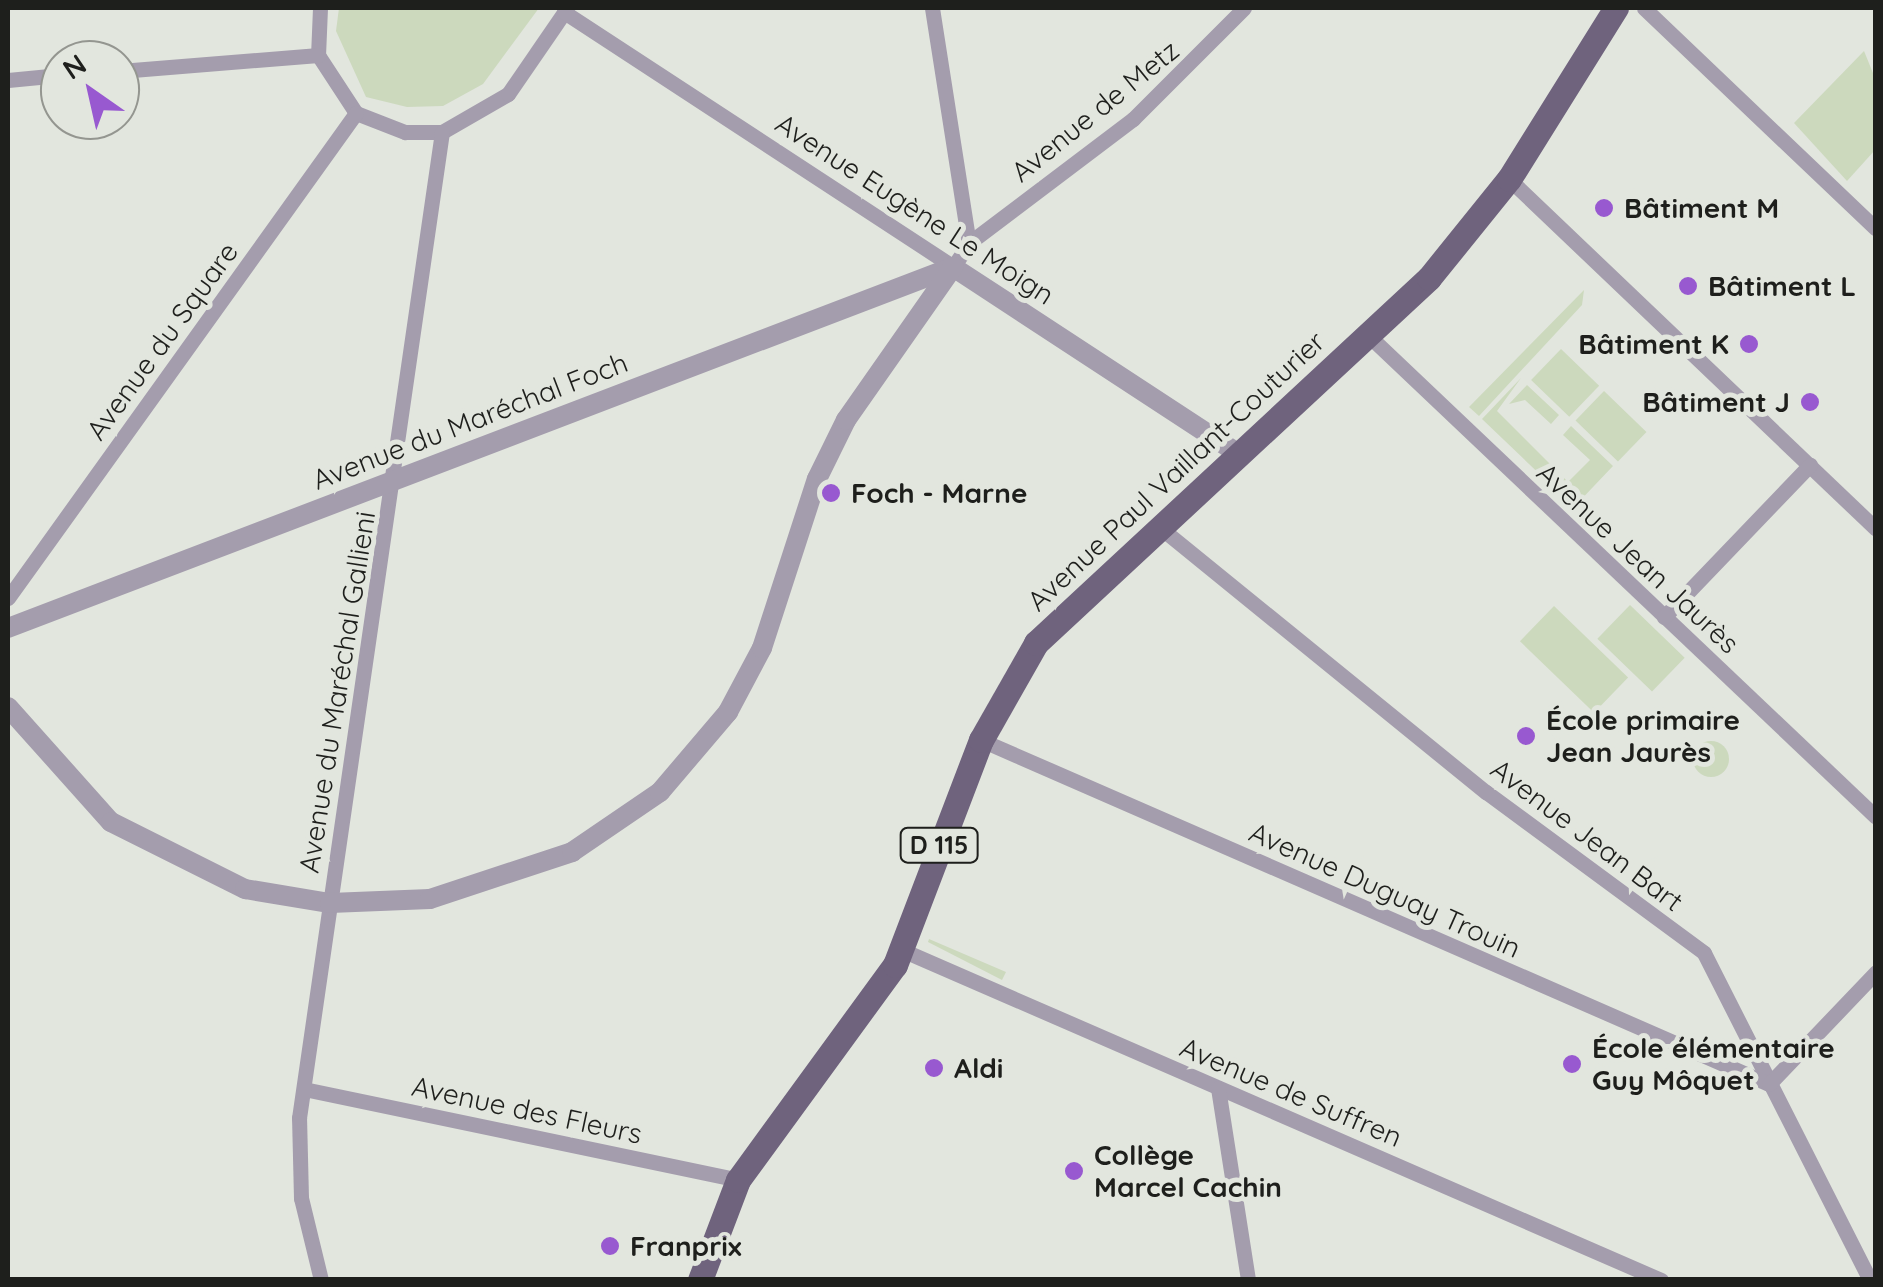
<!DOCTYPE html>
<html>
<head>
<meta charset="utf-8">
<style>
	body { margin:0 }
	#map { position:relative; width:1883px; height:1287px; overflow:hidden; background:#e2e6de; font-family:Quicksand,sans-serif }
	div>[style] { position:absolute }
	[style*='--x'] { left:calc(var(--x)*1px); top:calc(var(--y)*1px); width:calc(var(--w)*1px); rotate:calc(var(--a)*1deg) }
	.green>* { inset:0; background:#ccd9bd; transform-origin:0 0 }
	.round { border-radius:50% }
	.minor>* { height:15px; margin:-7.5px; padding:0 7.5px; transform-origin:7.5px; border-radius:7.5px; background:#a49dad }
	.tertiary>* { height:20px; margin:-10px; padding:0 10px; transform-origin:10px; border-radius:10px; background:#a49dad }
	.primary>* { height:25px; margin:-12.5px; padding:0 12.5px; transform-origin:12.5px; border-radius:12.5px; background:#6f637d }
	.dots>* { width:28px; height:28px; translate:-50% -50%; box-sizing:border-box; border:5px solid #e2e6de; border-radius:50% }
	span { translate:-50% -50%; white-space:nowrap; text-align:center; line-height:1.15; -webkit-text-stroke:10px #e2e6de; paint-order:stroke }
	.shield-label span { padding:2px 8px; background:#e2e6de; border:2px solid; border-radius:8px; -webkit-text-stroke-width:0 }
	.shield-label { font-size:25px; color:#1e1f1c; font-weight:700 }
	.street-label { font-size:28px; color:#1e1f1c }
	.poi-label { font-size:28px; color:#1e1f1c; font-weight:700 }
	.left { translate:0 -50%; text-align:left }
	.right { translate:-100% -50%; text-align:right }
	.frame { position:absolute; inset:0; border:10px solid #1e1f1c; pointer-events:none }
	.north { position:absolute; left:40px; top:40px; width:100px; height:100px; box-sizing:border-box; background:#e2e6de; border:2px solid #949690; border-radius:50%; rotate:326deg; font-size:28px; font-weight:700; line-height:40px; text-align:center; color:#1e1f1c }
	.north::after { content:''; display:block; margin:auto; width:35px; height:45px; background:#9859d0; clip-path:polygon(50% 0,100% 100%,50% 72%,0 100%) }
</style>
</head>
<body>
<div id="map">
	<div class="green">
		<div style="clip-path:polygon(339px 8px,539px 8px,483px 84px,443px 106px,407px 107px,366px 97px,336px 31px)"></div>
		<div style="clip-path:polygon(1864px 51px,1875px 78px,1875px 150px,1847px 181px,1794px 123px)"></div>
		<div style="clip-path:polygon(1584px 290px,1582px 305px,1479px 416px,1469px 407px)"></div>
		<div style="left:1561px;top:349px;width:53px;height:43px;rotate:44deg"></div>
		<div style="clip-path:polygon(1521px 378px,1497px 411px,1568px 482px,1590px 460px,1563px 435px,1571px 426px,1613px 466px,1574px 507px,1482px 419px)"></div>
		<div style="clip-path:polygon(1527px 385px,1559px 415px,1551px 424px,1525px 400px,1509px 404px)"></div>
		<div style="left:1604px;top:391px;width:59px;height:41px;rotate:44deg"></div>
		<div style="left:1630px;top:605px;width:76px;height:47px;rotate:44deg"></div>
		<div style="left:1554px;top:606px;width:103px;height:49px;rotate:44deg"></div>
		<div class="round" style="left:1693px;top:741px;width:36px;height:36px"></div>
		<div style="clip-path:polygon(928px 942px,929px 939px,1006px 972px,1002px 980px)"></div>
	</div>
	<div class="minor">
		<div style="--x:320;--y:8;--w:47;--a:92.4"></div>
		<div style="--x:318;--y:55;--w:69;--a:56.8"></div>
		<div style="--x:356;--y:113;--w:53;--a:21.2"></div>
		<div style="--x:405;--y:132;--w:37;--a:0"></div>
		<div style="--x:442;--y:132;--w:76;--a:-29.9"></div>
		<div style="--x:508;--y:94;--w:104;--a:-55.5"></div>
		<div style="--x:932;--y:8;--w:238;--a:81.1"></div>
		<div style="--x:1644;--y:8;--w:320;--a:43.6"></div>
		<div style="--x:564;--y:12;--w:465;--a:33.2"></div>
		<div style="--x:953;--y:267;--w:29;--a:-56"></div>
		<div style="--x:969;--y:243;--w:206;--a:-37.1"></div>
		<div style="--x:1133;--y:119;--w:157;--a:-45"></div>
		<div style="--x:120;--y:71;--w:199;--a:-4.6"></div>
		<div style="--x:8;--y:80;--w:52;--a:-5.5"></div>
		<div style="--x:1509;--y:179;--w:507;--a:43.64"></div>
		<div style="--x:1368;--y:335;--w:700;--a:43.5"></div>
		<div style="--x:1157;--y:525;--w:424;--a:39.1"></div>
		<div style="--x:1486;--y:792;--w:271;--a:36.4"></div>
		<div style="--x:1704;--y:953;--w:367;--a:63.1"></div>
		<div style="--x:8;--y:598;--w:597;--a:-54.34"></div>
		<div style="--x:1664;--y:617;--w:211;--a:-46.2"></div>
		<div style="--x:981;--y:740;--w:860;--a:23.58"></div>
		<div style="--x:902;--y:950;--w:828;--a:23.5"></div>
		<div style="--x:1769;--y:1084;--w:155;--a:-46.3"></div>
		<div style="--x:1218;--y:1088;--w:194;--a:81.1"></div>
		<div style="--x:304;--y:1089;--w:443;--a:11.8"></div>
		<div style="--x:321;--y:1280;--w:84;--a:-103.7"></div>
		<div style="--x:301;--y:1198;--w:80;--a:-91.4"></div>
		<div style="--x:299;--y:1118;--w:996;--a:-81.75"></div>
	</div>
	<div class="tertiary">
		<div style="--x:953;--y:267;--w:338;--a:33.2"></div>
		<div style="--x:8;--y:628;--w:1012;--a:-20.91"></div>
		<div style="--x:8;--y:707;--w:154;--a:48.2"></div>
		<div style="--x:111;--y:822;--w:150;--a:26.6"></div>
		<div style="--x:245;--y:889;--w:86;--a:9.4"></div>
		<div style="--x:330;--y:903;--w:100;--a:-2.3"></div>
		<div style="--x:430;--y:899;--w:150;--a:-18.3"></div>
		<div style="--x:572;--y:852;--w:107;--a:-34.3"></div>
		<div style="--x:660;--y:792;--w:105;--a:-49.6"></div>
		<div style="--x:728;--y:712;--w:72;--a:-62"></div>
		<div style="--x:762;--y:648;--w:178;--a:-72"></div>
		<div style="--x:817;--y:479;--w:66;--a:-63.8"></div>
		<div style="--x:846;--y:420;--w:187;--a:-55"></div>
	</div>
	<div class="primary">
		<div style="--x:700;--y:1280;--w:107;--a:-69.2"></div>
		<div style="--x:738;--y:1180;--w:266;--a:-53.9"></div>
		<div style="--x:895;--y:965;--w:241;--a:-69.1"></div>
		<div style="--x:981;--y:740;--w:112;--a:-60.4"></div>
		<div style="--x:1036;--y:643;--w:536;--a:-42.88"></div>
		<div style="--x:1429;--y:278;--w:127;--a:-51.1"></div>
		<div style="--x:1509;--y:179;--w:202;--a:-58"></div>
	</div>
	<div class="dots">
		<div style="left:1604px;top:208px;background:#9859d0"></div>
		<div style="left:1688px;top:286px;background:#9859d0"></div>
		<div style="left:1749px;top:344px;background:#9859d0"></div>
		<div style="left:1810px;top:402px;background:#9859d0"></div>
		<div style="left:831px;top:493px;background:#9859d0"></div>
		<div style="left:1526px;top:736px;background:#9859d0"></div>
		<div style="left:1572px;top:1064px;background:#9859d0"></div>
		<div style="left:934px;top:1068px;background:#9859d0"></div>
		<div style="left:1074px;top:1171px;background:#9859d0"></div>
		<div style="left:610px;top:1246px;background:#9859d0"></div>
	</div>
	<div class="shield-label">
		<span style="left:939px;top:845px">D 115</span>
	</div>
	<div class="street-label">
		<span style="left:1095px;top:111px;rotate:-39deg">Avenue de Metz</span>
		<span style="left:915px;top:209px;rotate:33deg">Avenue Eugène Le Moign</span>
		<span style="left:162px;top:341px;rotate:-54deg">Avenue du Square</span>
		<span style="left:470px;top:421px;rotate:-21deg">Avenue du Maréchal Foch</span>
		<span style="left:1176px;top:471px;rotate:-43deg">Avenue Paul Vaillant-Couturier</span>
		<span style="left:1638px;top:558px;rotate:43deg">Avenue Jean Jaurès</span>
		<span style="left:337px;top:692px;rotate:-81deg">Avenue du Maréchal Gallieni</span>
		<span style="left:1587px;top:835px;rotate:37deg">Avenue Jean Bart</span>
		<span style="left:1385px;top:890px;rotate:24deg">Avenue Duguay Trouin</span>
		<span style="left:1291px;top:1092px;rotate:23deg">Avenue de Suffren</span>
		<span style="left:527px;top:1110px;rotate:12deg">Avenue des Fleurs</span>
	</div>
	<div class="poi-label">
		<span class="left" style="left:1624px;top:208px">Bâtiment M</span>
		<span class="left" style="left:1708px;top:286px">Bâtiment L</span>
		<span class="right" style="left:1729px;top:344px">Bâtiment K</span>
		<span class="right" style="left:1790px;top:402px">Bâtiment J</span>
		<span class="left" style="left:851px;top:493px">Foch - Marne</span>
		<span class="left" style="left:1546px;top:736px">École primaire<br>Jean Jaurès</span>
		<span class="left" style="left:1592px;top:1064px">École élémentaire<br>Guy Môquet</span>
		<span class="left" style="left:954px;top:1068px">Aldi</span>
		<span class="left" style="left:1094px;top:1171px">Collège<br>Marcel Cachin</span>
		<span class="left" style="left:630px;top:1246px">Franprix</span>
	</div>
	<div class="frame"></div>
	<div class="north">N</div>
</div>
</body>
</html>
